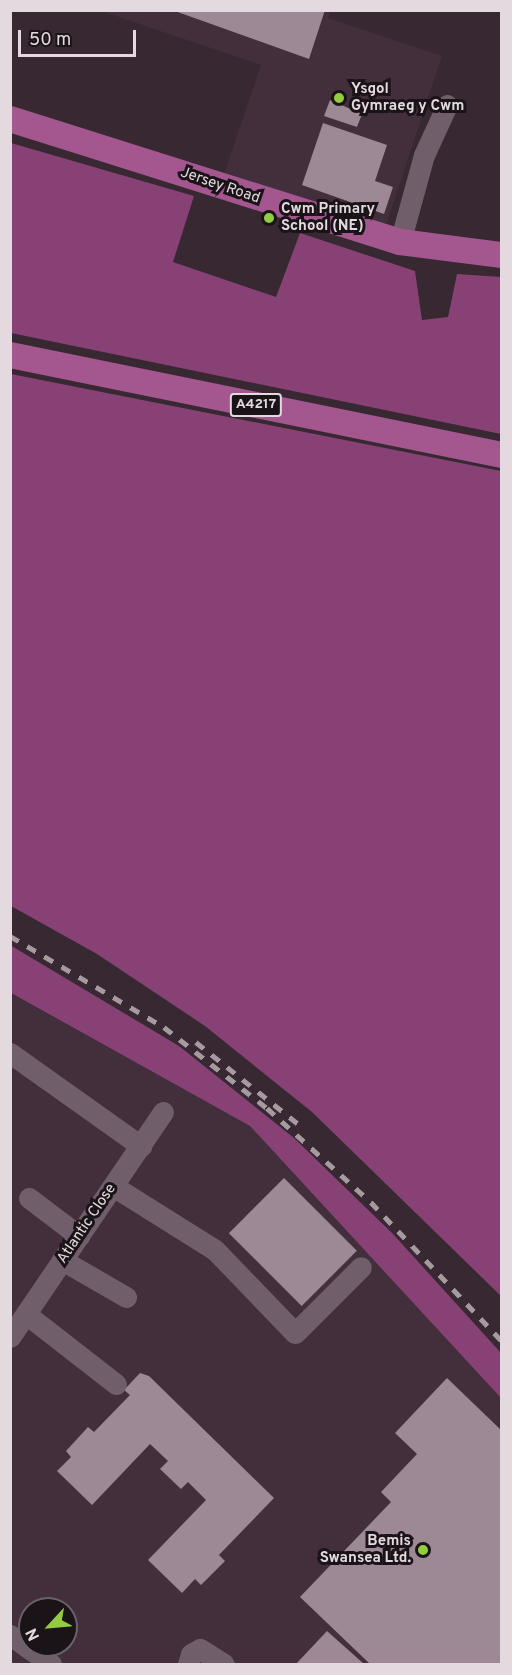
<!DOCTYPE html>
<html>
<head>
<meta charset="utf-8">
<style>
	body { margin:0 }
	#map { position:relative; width:512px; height:1675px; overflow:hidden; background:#372832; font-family:Overpass,sans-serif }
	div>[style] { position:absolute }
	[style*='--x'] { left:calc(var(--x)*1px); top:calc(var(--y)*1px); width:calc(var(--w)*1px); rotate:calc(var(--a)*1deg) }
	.built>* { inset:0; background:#432e3c }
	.forest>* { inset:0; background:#884174 }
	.building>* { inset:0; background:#9c8995; transform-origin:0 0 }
	.minor>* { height:21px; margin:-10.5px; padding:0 10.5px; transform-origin:10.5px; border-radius:10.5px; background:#705e6a }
	.major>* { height:26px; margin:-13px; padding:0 13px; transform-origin:13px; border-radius:13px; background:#a4578f }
	.rail>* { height:4.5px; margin-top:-2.25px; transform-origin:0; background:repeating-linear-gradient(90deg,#a69aa1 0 10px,transparent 0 20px) }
	.dots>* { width:16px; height:16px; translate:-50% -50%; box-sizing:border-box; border:3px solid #1a1318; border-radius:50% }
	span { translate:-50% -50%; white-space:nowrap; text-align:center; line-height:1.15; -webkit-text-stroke:6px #1a1318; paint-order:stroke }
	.shield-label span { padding:2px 4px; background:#1a1318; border:2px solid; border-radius:4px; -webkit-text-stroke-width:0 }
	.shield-label { font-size:14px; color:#e3d9df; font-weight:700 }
	.poi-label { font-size:15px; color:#e3d9df; font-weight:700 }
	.left { translate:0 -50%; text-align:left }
	.right { translate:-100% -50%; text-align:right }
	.street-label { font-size:15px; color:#e3d9df }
	.frame { position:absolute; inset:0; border:12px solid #e3d9df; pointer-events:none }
	.north { position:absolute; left:18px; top:1597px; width:60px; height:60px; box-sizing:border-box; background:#1a1318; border:2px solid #6a6268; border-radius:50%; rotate:244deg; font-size:16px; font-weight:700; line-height:24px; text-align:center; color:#e3d9df }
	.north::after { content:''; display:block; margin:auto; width:21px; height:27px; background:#92cd3f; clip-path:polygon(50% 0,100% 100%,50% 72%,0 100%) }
	.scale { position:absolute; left:18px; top:30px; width:118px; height:27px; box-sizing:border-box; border:3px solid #e3d9df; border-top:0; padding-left:8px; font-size:18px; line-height:21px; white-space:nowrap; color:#e3d9df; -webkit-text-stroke:4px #1a1318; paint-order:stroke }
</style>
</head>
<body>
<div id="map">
	<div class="built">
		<div style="clip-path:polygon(101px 11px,330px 11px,328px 18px,442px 56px,385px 228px,224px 174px,261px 65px)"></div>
		<div style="clip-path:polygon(evenodd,10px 993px,250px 1126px,501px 1398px,501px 1664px,11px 1664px,10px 993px,30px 1609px,66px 1609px,66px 1645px,30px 1645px,30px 1609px)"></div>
	</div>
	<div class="forest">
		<div style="clip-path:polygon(11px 143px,194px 196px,173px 262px,276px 297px,300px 233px,415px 271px,422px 320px,448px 317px,457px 274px,501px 277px,501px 434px,11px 333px)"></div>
		<div style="clip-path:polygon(11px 374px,501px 471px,501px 1296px,312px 1112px,205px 1026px,97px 954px,11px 906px)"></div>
		<div style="clip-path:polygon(10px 945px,179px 1046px,294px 1138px,393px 1234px,501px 1353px,501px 1398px,250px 1126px,11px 993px)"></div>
	</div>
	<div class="building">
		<div style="clip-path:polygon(172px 10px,325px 10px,309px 59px)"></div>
		<div style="clip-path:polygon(330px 100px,362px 114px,357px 127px,324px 116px)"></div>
		<div style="clip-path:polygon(323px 123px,387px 145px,375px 181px,393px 187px,384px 214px,302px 185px)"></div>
		<div style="left:284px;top:1178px;width:103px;height:78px;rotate:45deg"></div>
		<div style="clip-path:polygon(140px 1373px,149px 1376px,274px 1498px,219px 1555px,225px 1561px,201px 1585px,195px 1579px,182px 1593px,148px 1560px,206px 1500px,188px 1482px,181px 1489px,160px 1469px,168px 1461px,150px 1444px,92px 1505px,57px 1471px,71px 1457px,66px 1451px,88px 1427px,94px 1432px,130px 1395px,124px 1390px)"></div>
		<div style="clip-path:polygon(447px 1378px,502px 1431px,502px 1664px,370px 1664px,300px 1597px,391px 1502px,381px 1492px,417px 1454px,395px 1433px)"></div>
		<div style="clip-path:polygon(327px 1631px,364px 1664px,296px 1664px)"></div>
	</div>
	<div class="minor">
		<div style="--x:400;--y:242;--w:90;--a:-74.6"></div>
		<div style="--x:424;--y:155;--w:55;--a:-65.3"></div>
		<div style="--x:10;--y:1053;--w:161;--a:35.4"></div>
		<div style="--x:113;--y:1186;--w:120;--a:32.1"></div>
		<div style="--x:215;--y:1250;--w:115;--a:46.1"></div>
		<div style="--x:295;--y:1333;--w:93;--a:-45"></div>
		<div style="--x:29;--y:1198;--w:63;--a:37.2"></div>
		<div style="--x:62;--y:1260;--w:74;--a:30"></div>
		<div style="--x:26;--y:1314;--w:114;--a:37.9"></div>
		<div style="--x:10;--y:1337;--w:272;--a:-55.8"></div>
		<div style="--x:10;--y:1635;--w:50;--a:35.3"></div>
		<div style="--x:188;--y:1664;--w:10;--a:-73"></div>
		<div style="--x:191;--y:1654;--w:10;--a:-29"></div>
		<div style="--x:200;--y:1649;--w:28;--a:32"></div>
	</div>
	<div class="major">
		<div style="--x:10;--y:119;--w:409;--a:17.5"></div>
		<div style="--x:400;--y:242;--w:103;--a:7.3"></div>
		<div style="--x:10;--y:355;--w:502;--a:11.49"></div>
	</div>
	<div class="rail">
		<div style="--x:10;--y:936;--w:179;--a:30.6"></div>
		<div style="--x:164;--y:1027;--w:131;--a:38.2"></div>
		<div style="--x:267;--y:1108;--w:140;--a:42.1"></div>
		<div style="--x:371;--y:1202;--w:191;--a:46.7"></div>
		<div style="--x:196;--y:1042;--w:134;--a:38.7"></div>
	</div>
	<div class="dots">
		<div style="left:339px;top:98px;background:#92cd3f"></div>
		<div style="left:269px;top:218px;background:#92cd3f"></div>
		<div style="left:423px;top:1550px;background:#92cd3f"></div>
	</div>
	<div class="shield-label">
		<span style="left:256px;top:405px">A4217</span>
	</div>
	<div class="poi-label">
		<span class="left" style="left:351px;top:98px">Ysgol<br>Gymraeg y Cwm</span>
		<span class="left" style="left:281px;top:218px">Cwm Primary<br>School (NE)</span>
		<span class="right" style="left:411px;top:1550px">Bemis<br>Swansea Ltd.</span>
	</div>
	<div class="street-label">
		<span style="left:220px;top:186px;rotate:19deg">Jersey Road</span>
		<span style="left:87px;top:1224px;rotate:-56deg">Atlantic Close</span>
	</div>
	<div class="frame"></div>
	<div class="north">N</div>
	<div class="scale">50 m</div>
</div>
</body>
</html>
